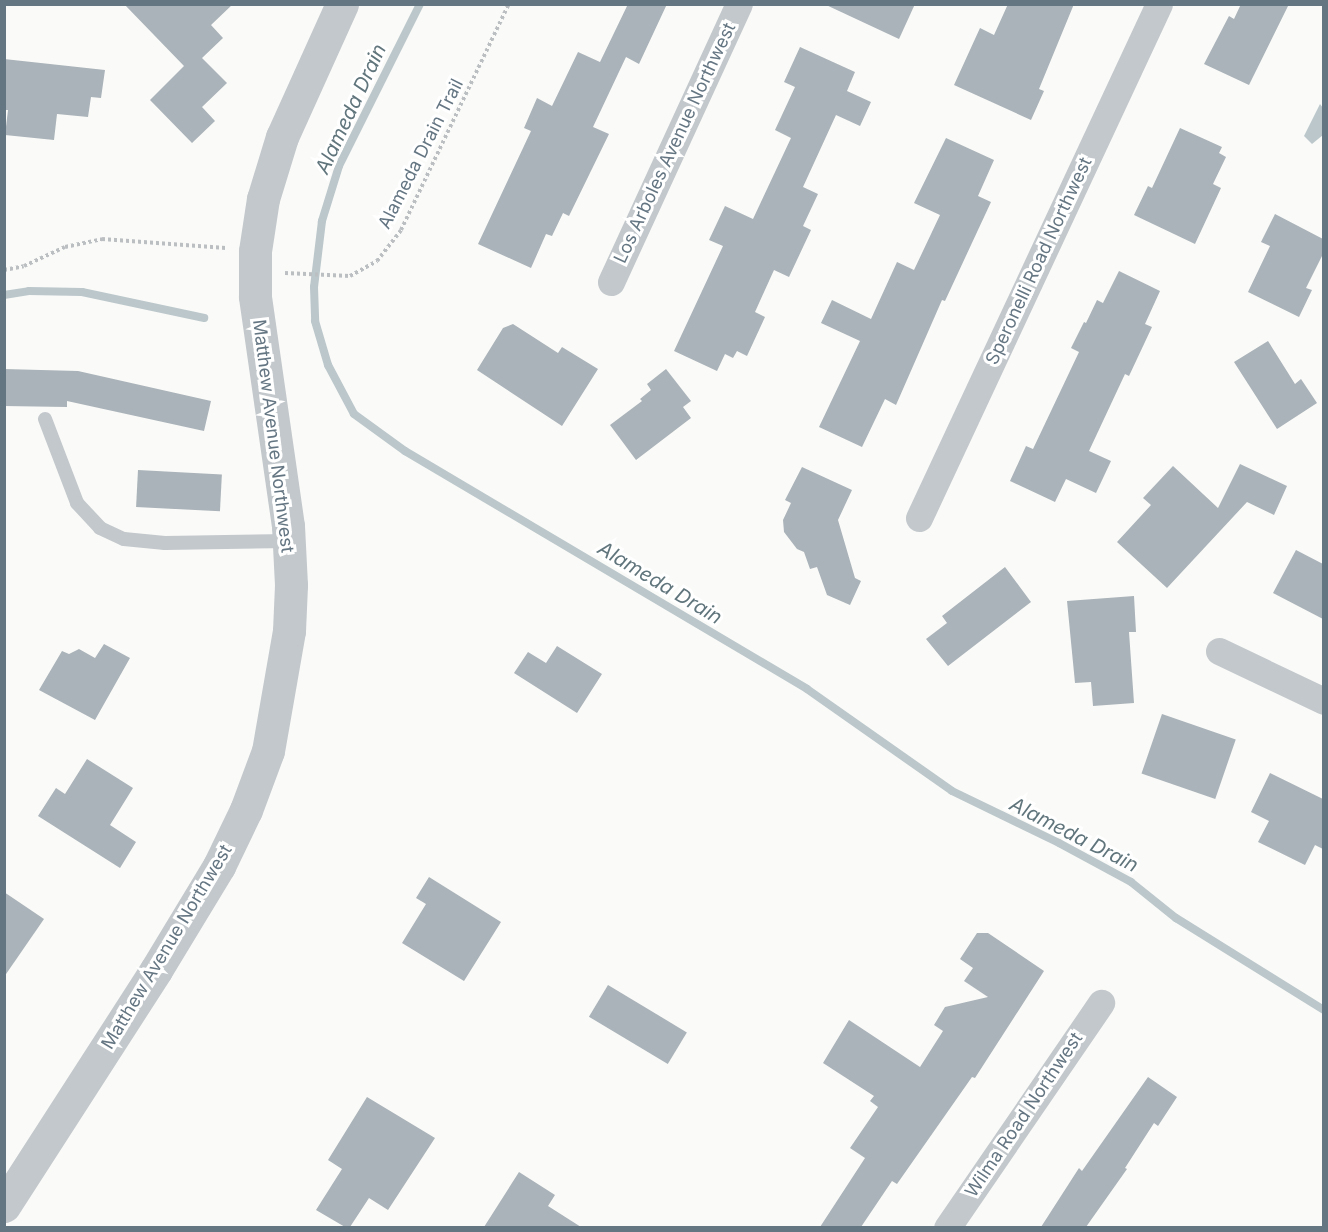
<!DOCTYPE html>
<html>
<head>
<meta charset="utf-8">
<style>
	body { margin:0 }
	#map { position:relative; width:1328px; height:1232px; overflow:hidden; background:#fafaf8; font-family:Inter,sans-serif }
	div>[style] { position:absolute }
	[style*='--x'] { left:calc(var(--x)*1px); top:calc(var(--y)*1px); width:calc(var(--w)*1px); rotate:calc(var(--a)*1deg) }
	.water>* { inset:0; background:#bbc7cb }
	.stream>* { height:8px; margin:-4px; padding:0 4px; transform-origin:4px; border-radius:4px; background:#bbc7cb }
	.building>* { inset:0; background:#aab3b9; transform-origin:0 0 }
	.path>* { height:4px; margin-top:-2px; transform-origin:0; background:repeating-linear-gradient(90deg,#bbbfc2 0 3px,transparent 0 6px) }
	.service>* { height:14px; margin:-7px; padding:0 7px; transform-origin:7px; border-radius:7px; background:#c3c8cc }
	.minor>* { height:27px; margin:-13.5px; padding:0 13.5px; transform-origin:13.5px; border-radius:13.5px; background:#c3c8cc }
	.tertiary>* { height:33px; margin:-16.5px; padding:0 16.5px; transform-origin:16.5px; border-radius:16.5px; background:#c3c8cc }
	span { translate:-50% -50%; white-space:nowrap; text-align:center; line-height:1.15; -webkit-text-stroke:6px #fff; paint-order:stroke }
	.street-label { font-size:18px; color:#657683 }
	.water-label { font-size:20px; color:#60757c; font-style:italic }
	.frame { position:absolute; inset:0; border:6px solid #657683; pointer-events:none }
</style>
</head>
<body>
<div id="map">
	<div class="water">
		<div style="clip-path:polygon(1320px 104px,1323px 108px,1323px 135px,1312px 144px,1304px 136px)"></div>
	</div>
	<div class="stream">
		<div style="--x:420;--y:4;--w:181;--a:116.6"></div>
		<div style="--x:339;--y:166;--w:58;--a:107.2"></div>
		<div style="--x:322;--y:221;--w:66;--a:96.9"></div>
		<div style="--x:314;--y:287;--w:34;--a:88"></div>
		<div style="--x:315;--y:321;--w:46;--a:73.5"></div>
		<div style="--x:328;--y:365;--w:55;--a:62"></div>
		<div style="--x:354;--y:414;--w:63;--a:36"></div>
		<div style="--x:405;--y:451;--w:467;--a:30.6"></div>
		<div style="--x:807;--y:689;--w:177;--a:35.1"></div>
		<div style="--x:952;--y:791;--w:119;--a:25.9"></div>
		<div style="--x:1059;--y:843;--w:82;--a:28.4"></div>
		<div style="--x:1131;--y:882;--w:58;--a:38.7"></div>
		<div style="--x:1176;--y:918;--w:174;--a:31.9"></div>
		<div style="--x:4;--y:295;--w:25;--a:-9"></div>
		<div style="--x:29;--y:291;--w:53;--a:1.1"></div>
		<div style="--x:82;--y:292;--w:125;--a:12"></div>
	</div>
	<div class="building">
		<div style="clip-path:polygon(124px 4px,233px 4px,211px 25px,223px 38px,202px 58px,227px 83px,202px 107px,215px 121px,192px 143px,150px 100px,184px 66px)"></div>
		<div style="clip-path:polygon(628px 4px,667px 4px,639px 64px,626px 57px,593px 127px,609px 134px,569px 216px,563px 213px,552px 236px,546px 234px,531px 268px,478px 244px,531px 131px,524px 128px,537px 98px,552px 106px,578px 52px,600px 62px)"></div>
		<div style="clip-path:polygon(824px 4px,915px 4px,899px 39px)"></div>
		<div style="clip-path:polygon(1008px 4px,1074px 4px,1039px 89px,1044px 91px,1031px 120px,954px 85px,980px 28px,994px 35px)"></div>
		<div style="clip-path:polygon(1241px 4px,1289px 4px,1249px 85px,1204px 64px,1229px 16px,1234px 19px)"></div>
		<div style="clip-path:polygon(800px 47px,855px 72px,847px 91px,871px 102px,860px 126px,836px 115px,803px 187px,818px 194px,803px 226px,811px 230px,789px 277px,774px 270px,755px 312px,765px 317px,747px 356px,737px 351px,733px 358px,725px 354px,717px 371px,674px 351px,723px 246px,709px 240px,725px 206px,753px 219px,791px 138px,775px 130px,795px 87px,784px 82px)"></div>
		<div style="clip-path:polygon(4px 59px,105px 70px,101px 98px,91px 97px,88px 117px,57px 114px,54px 140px,5px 135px,8px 110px,4px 110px)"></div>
		<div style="clip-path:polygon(1180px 128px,1222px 147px,1219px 153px,1226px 157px,1213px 184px,1221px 188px,1195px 244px,1134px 215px,1148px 186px,1152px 188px)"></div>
		<div style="clip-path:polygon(946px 138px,994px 160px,978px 196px,991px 202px,945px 301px,942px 300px,896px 405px,885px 399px,862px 447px,819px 427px,860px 341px,821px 323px,832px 300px,871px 319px,897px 262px,914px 270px,940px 215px,914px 203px)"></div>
		<div style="clip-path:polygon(1275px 214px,1323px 239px,1323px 254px,1306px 288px,1312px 290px,1299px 317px,1248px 292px,1270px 246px,1261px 242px)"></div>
		<div style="clip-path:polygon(1119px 271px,1160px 291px,1145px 324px,1152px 327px,1129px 376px,1125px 374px,1089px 451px,1111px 461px,1096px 493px,1066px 479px,1055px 502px,1010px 481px,1026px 446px,1033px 449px,1079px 352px,1071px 348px,1084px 322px,1086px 323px,1097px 300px,1103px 303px)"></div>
		<div style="clip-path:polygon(513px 324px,558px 353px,562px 347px,598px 369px,562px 426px,477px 370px,503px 328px)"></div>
		<div style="clip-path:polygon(1268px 341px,1295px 384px,1301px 379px,1317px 403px,1277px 429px,1234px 362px)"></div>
		<div style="clip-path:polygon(4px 369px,78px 371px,211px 401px,204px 431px,67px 401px,67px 407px,4px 406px)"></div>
		<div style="clip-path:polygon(666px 369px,691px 401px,683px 407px,691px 418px,636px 460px,610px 425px,642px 401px,640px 399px,651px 390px,647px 384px)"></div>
		<div style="clip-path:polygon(1240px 464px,1287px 486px,1274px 515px,1247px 502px,1167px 588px,1117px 542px,1151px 505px,1143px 498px,1173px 466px,1218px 508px)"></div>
		<div style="clip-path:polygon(802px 467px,852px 490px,838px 520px,855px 578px,861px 581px,850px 605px,827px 595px,817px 567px,810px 569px,804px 552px,797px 549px,784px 532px,783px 520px,791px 503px,785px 500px)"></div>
		<div style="left:138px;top:470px;width:84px;height:37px;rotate:3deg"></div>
		<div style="clip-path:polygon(1296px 550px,1323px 564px,1323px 619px,1273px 593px)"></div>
		<div style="clip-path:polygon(1005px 567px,1031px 602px,948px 666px,926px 639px,947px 623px,942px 616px)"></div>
		<div style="clip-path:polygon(1134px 596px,1136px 632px,1129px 632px,1134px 703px,1093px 706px,1091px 682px,1075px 683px,1067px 601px)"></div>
		<div style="clip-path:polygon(104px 644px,130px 658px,95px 720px,39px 690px,62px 651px,69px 654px,79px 649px,95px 658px)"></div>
		<div style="clip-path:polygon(557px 646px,602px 674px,577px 713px,514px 673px,528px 652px,546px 663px)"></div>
		<div style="left:1162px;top:714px;width:78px;height:63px;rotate:19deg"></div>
		<div style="clip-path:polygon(87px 759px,133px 788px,110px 825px,136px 842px,120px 868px,38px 816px,56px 788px,65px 794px)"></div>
		<div style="clip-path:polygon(1270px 773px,1323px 799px,1323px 849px,1315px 845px,1305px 865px,1258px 842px,1269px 821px,1251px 812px)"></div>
		<div style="clip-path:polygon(429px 877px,501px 922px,464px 981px,402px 943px,426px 904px,416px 898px)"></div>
		<div style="clip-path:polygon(4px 892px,44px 919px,4px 977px)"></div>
		<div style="clip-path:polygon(977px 933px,988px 933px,1044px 971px,975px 1078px,972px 1077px,897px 1184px,892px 1181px,861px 1227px,820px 1227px,865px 1158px,850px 1148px,878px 1107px,870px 1101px,874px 1096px,823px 1063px,849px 1020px,920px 1067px,943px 1031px,934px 1025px,945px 1007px,988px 997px,964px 981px,973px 968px,960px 959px)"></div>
		<div style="left:608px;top:985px;width:92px;height:37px;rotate:31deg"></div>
		<div style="clip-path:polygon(1148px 1077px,1177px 1097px,1158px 1126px,1154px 1123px,1125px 1168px,1127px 1169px,1086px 1227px,1041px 1227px,1079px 1168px,1082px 1171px)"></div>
		<div style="clip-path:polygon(367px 1097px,435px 1138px,388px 1210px,369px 1198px,350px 1227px,345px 1227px,316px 1210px,342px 1169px,328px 1160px)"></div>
		<div style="clip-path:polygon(519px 1172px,555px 1195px,548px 1206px,581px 1227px,484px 1227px)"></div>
	</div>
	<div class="path">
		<div style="--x:4;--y:270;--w:20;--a:-11"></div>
		<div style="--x:24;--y:266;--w:45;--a:-24.9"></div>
		<div style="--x:65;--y:247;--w:38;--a:-12"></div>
		<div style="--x:102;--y:239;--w:124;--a:4.2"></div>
		<div style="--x:285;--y:273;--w:65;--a:2.6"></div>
		<div style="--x:350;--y:276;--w:31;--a:-29"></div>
		<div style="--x:377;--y:261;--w:39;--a:-52"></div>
		<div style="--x:401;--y:230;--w:250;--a:-64.5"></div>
	</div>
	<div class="service">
		<div style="--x:45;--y:419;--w:90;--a:69.1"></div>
		<div style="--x:77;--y:503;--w:34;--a:47"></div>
		<div style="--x:100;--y:528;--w:26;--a:25"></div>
		<div style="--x:124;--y:539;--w:41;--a:5.6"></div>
		<div style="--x:165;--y:543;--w:124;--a:-0.9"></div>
	</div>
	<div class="minor">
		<div style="--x:611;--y:282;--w:306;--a:-65.3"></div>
		<div style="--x:919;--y:518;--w:567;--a:-64.97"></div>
		<div style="--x:1219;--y:651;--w:116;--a:25.5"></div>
		<div style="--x:947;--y:1228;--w:273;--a:-55.6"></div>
	</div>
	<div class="tertiary">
		<div style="--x:4;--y:1206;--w:281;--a:-57.2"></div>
		<div style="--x:156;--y:970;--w:122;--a:-58.8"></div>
		<div style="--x:219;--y:866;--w:62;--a:-64.3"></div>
		<div style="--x:246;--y:810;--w:63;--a:-69.6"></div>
		<div style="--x:268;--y:751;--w:122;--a:-80.1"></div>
		<div style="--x:289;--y:631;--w:46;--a:-87.5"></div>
		<div style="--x:291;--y:585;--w:59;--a:-92.9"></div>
		<div style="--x:288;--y:526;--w:232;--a:-98.2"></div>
		<div style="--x:255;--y:296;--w:45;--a:-90"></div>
		<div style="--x:255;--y:251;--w:53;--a:-81.3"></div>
		<div style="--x:263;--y:199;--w:65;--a:-73"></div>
		<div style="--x:282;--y:137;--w:146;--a:-65.7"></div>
	</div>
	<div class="street-label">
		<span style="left:675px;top:143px;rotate:-65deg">Los Arboles Avenue Northwest</span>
		<span style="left:421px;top:154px;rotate:-63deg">Alameda Drain Trail</span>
		<span style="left:1039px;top:261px;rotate:-65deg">Speronelli Road Northwest</span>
		<span style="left:273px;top:436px;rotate:83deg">Matthew Avenue Northwest</span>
		<span style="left:167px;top:947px;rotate:-59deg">Matthew Avenue Northwest</span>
		<span style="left:1024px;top:1115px;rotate:-56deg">Wilma Road Northwest</span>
	</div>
	<div class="water-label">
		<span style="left:351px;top:109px;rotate:-65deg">Alameda Drain</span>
		<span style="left:660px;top:583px;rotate:31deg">Alameda Drain</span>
		<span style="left:1074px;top:835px;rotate:27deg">Alameda Drain</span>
	</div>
	<div class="frame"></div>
</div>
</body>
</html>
